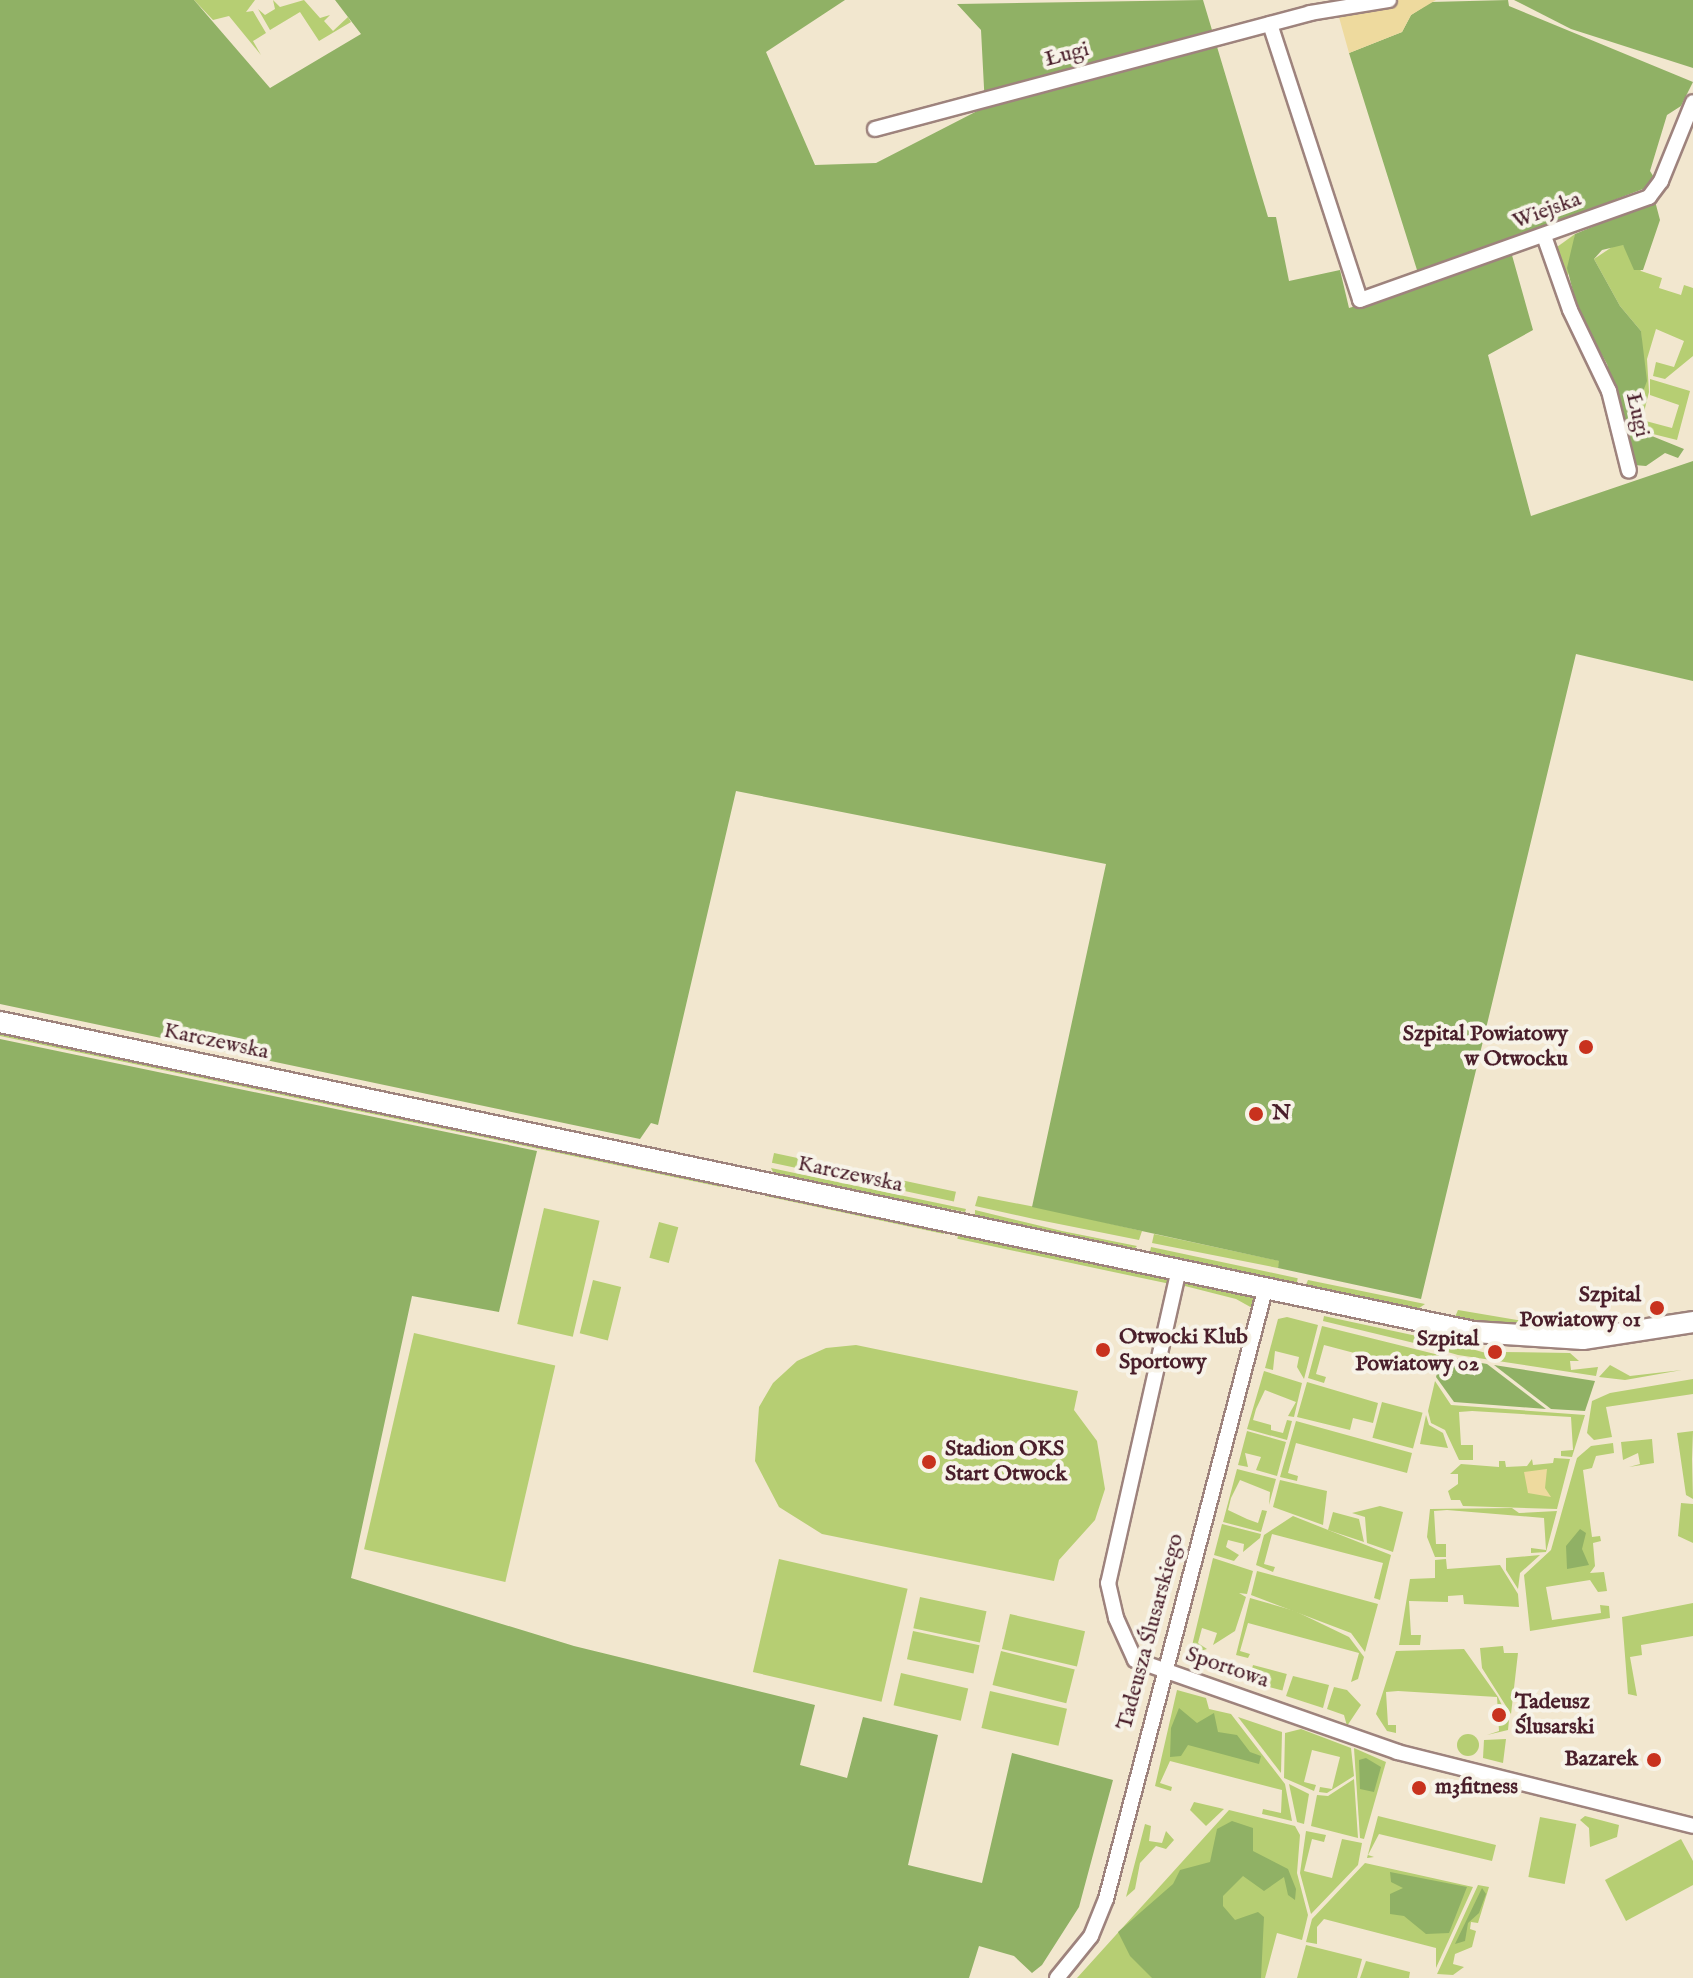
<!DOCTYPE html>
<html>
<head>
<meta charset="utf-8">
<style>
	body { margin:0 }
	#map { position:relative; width:1693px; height:1978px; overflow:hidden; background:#f2e7cf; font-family:"IM FELL English",serif }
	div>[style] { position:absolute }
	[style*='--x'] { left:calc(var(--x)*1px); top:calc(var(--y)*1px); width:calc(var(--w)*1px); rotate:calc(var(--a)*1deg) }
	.green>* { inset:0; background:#b6ce73; transform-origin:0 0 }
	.round { border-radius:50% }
	.forest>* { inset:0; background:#90b165 }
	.sand>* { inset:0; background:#eeda9e }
	.roads { filter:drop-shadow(2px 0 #9e837d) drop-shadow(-2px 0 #9e837d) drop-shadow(0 2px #9e837d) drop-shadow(0 -2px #9e837d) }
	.minor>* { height:14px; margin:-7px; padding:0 7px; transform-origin:7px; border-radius:7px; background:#fff }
	.secondary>* { height:20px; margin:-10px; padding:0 10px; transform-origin:10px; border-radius:10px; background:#fff }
	.dots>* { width:22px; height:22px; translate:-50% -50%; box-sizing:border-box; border:4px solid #f7f3e8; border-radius:50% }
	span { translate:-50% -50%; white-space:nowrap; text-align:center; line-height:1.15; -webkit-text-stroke:8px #f7f3e8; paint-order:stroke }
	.street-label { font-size:22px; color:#4a1f2b }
	.poi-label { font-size:22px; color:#4a1f2b; font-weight:700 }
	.right { translate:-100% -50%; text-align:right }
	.left { translate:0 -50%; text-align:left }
</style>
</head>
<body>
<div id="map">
	<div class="green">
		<div style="clip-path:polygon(194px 0,255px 0,246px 12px,253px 11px,266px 33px,253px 41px,261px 55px,229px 16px,213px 20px)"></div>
		<div style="clip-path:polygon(273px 0,280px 7px,304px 0,320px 18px,330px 15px,324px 21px,333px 31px,348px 17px,351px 22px,319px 41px,300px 12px,270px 30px,258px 9px,265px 15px,275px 9px)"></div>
		<div style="clip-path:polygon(1575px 234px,1573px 256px,1567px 279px,1557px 247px)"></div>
		<div style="clip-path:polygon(1615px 245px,1623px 245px,1641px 271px,1662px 278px,1659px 288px,1681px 295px,1684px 285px,1693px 288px,1693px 356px,1665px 379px,1653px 376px,1656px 362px,1674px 367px,1684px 341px,1656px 329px,1647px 359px,1649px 392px,1642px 420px,1672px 428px,1679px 405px,1650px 395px,1650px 379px,1690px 391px,1677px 440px,1637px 430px,1636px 410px,1643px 387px,1641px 331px,1620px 306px,1594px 259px)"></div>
		<div style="clip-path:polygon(0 1029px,723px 1179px,721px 1187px,0 1036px)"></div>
		<div style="left:774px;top:1153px;width:186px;height:10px;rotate:12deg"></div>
		<div style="clip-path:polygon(771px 1168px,966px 1209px,965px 1212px,775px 1176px)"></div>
		<div style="clip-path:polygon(768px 1192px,943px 1225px,944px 1234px,765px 1196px)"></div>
		<div style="clip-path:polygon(978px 1196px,1056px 1211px,1142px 1231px,1139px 1240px,1034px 1219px,975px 1206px)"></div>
		<div style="left:544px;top:1208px;width:57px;height:119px;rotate:13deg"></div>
		<div style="clip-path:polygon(975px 1210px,1062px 1231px,1137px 1246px,1132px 1251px,975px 1217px)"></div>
		<div style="left:659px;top:1222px;width:20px;height:37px;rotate:15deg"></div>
		<div style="left:959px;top:1231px;width:214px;height:8px;rotate:12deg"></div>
		<div style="clip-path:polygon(1154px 1234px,1280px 1261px,1278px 1268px,1152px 1243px)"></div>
		<div style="left:1151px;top:1247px;width:150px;height:10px;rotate:12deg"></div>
		<div style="left:593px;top:1280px;width:29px;height:55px;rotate:14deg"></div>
		<div style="clip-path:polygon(1188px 1280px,1253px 1295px,1254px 1309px,1236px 1299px,1181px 1285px)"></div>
		<div style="clip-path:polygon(1308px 1280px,1425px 1304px,1415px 1311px,1305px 1287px)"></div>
		<div style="clip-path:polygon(1458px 1310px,1535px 1323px,1535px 1329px,1454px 1319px)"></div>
		<div style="clip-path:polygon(1324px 1316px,1440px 1341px,1439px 1349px,1323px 1321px)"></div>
		<div style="clip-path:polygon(1287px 1317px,1318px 1325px,1304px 1379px,1297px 1367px,1299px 1357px,1275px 1351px,1273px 1370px,1265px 1368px,1278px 1319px)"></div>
		<div style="clip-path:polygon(1322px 1326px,1439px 1355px,1434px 1374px,1324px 1345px,1316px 1374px,1326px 1377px,1324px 1383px,1308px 1378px)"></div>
		<div style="left:414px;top:1333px;width:145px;height:222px;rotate:13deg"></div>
		<div style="clip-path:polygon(1447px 1342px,1500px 1357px,1501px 1352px,1570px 1353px,1579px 1361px,1570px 1361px,1571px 1370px,1598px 1367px,1596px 1376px,1458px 1355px,1444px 1351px)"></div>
		<div style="clip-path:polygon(856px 1345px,1078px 1391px,1074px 1410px,1097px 1441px,1105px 1489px,1095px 1520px,1059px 1560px,1054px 1581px,822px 1534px,779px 1507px,755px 1461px,759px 1407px,773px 1383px,797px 1361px,826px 1348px)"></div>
		<div style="clip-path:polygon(1610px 1365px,1630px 1376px,1682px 1370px,1625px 1380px,1599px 1377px)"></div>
		<div style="clip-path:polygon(1264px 1371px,1302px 1383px,1294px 1417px,1288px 1416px,1296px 1402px,1265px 1390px,1256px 1409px,1253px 1420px,1271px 1425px,1271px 1430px,1283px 1433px,1287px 1420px,1292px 1421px,1287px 1440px,1247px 1429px)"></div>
		<div style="clip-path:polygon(1693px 1379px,1693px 1394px,1606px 1407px,1612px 1437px,1594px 1440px,1587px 1433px,1592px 1401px,1610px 1393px)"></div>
		<div style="clip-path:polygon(1435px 1381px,1451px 1405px,1585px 1415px,1572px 1457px,1561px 1456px,1561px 1451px,1573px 1450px,1571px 1417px,1472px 1411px,1459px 1412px,1461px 1445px,1473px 1445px,1473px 1460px,1459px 1460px,1445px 1430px,1431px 1423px,1428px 1411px)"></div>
		<div style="clip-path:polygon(1307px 1382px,1378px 1403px,1373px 1423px,1353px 1418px,1350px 1430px,1297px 1417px)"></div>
		<div style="left:1382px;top:1402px;width:42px;height:37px;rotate:15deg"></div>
		<div style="clip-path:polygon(1426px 1415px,1429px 1425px,1443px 1433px,1448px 1448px,1420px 1444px)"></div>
		<div style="clip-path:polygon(1296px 1421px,1412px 1453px,1407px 1473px,1296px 1443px,1288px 1473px,1298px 1476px,1297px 1481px,1280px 1477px)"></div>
		<div style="clip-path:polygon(1247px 1431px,1286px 1442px,1277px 1476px,1256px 1470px,1261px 1457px,1245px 1453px,1248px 1467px,1238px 1465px)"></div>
		<div style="clip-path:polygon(1693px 1431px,1692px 1459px,1693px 1499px,1686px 1495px,1677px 1433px)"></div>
		<div style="clip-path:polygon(1652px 1439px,1654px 1463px,1629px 1467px,1640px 1464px,1638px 1453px,1623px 1460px,1621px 1442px)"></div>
		<div style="clip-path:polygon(1613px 1443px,1614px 1453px,1596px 1456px,1592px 1468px,1583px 1470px,1592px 1537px,1600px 1536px,1601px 1541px,1593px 1543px,1595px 1566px,1590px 1573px,1604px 1572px,1607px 1591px,1598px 1592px,1590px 1580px,1546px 1587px,1552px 1620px,1601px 1613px,1600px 1605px,1609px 1606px,1610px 1618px,1530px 1631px,1524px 1575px,1551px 1550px,1577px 1458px,1591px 1446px)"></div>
		<div style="clip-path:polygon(1554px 1458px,1570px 1459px,1557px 1509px,1463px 1506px,1460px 1500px,1451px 1500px,1448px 1491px,1458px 1484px,1458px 1474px,1450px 1474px,1461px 1464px,1499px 1467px,1499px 1461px,1505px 1461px,1506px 1467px,1527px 1466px,1532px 1459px,1533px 1465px,1553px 1463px)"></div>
		<div style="clip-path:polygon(1237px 1469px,1276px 1479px,1269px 1505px,1270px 1492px,1240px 1480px,1231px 1498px,1228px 1510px,1247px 1519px,1258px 1523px,1262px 1510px,1267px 1511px,1261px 1532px,1223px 1522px)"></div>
		<div style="clip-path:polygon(1280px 1480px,1327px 1491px,1323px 1525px,1273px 1507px)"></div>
		<div style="clip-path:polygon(1681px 1503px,1693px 1504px,1693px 1543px,1678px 1536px)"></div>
		<div style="clip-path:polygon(1380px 1506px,1403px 1512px,1393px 1552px,1367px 1543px,1365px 1517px,1352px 1513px)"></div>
		<div style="clip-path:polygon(1512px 1508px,1519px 1513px,1557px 1511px,1546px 1552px,1531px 1553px,1531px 1548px,1546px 1550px,1544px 1518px,1447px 1510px,1434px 1511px,1436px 1544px,1446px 1544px,1446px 1557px,1435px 1557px,1427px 1537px,1430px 1509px)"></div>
		<div style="clip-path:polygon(1333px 1512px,1359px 1519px,1364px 1542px,1328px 1530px)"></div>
		<div style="clip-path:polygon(1293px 1516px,1391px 1555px,1380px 1600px,1374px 1598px,1383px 1563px,1272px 1534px,1264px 1564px,1275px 1567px,1273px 1572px,1256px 1565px,1264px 1535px)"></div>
		<div style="clip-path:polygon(1222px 1524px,1261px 1534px,1260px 1538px,1243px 1552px,1244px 1544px,1228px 1540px,1226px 1547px,1239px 1555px,1234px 1561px,1214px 1555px)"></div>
		<div style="clip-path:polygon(1540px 1555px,1520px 1573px,1518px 1589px,1506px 1570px,1506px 1558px)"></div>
		<div style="clip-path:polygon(1213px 1558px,1253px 1571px,1247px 1594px,1239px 1593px,1246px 1597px,1235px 1631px,1213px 1645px,1217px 1633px,1202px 1628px,1198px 1643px,1207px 1649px,1190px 1654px)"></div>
		<div style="left:779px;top:1559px;width:132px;height:116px;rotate:13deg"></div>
		<div style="clip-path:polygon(1446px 1559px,1447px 1569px,1500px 1565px,1518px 1594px,1519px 1607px,1464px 1604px,1463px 1595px,1448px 1596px,1448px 1602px,1409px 1601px,1411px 1635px,1421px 1635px,1420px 1645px,1399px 1645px,1410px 1579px,1435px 1578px,1435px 1560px)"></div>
		<div style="clip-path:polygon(1257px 1571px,1378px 1604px,1365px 1652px,1351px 1633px,1251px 1595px)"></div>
		<div style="left:920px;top:1597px;width:68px;height:32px;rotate:12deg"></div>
		<div style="clip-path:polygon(1250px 1598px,1295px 1611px,1349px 1637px,1364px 1657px,1358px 1679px,1351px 1682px,1359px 1653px,1248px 1623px,1240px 1651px,1250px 1654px,1248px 1658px,1236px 1655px)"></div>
		<div style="clip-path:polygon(1693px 1603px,1693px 1636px,1641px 1645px,1642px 1655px,1630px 1657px,1637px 1696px,1628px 1694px,1622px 1617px)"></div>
		<div style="left:1010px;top:1614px;width:77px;height:36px;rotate:13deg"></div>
		<div style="left:913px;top:1631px;width:68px;height:29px;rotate:12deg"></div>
		<div style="clip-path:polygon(1503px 1646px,1504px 1653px,1518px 1653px,1511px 1714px,1482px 1668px,1480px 1648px)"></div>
		<div style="clip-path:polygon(1464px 1649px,1498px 1697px,1509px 1720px,1508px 1730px,1487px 1735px,1499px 1731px,1497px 1697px,1398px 1691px,1386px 1692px,1388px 1725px,1396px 1725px,1396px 1733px,1387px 1731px,1376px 1714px,1396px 1651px)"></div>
		<div style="left:1001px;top:1651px;width:76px;height:35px;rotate:14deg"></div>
		<div style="left:1253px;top:1665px;width:35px;height:17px;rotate:15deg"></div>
		<div style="left:901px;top:1673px;width:69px;height:33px;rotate:13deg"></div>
		<div style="clip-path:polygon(1293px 1676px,1329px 1685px,1323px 1708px,1286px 1696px)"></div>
		<div style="clip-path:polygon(1334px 1687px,1347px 1690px,1361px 1705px,1347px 1726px,1344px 1715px,1327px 1709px)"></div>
		<div style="clip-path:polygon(1177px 1690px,1206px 1698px,1209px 1709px,1231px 1714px,1285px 1784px,1292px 1821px,1262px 1814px,1263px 1809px,1281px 1813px,1282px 1790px,1247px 1781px,1170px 1761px,1160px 1783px,1172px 1787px,1171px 1791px,1155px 1786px)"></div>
		<div style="left:990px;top:1691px;width:79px;height:38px;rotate:13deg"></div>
		<div style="clip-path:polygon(1238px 1717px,1282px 1732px,1281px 1773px)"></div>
		<div style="clip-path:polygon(1301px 1729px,1351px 1748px,1354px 1776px,1327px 1793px,1319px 1792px,1320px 1787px,1332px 1789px,1340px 1757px,1312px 1750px,1304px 1782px,1316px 1785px,1314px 1791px,1284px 1778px,1285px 1733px)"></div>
		<div class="round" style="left:1457px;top:1734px;width:22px;height:22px"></div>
		<div style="clip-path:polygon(1506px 1739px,1503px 1763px,1483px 1758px,1484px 1740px)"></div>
		<div style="clip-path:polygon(1354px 1748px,1386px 1762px,1364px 1839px,1360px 1838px)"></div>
		<div style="clip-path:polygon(1354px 1779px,1358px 1838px,1311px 1826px,1317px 1795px,1328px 1796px)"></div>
		<div style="clip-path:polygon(1289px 1784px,1309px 1794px,1304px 1824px,1297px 1822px)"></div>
		<div style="clip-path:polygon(1194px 1802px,1224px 1809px,1206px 1826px,1190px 1810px)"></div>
		<div style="clip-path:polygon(1229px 1810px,1295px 1826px,1300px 1835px,1297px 1873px,1308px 1915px,1302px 1940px,1277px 1933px,1265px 1978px,1077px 1978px)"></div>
		<div style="clip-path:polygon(1378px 1816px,1496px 1845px,1492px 1861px,1379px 1834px,1368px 1855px,1374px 1857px,1367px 1858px)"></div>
		<div style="clip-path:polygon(1585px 1816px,1619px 1825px,1617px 1837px,1590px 1847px,1589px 1828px,1580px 1820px)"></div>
		<div style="left:1540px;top:1817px;width:37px;height:61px;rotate:11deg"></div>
		<div style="clip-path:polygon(1145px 1824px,1151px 1826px,1149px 1841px,1162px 1843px,1166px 1831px,1174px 1840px,1166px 1849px,1156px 1846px,1140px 1863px,1135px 1889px,1126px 1897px)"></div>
		<div style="clip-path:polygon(1306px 1831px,1326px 1835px,1324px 1842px,1312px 1839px,1304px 1871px,1332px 1878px,1342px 1839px,1362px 1843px,1358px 1865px,1311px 1914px,1300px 1873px)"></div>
		<div style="clip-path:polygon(1681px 1839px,1693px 1861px,1693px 1885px,1626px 1921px,1605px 1880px)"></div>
		<div style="clip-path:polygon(1365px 1863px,1473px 1887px,1436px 1968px,1436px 1948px,1324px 1919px,1317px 1927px,1317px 1944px,1306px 1942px,1312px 1919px)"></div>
		<div style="clip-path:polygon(1478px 1885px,1489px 1887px,1478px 1923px,1471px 1922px,1470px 1929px,1476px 1931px,1472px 1947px,1455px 1954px,1453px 1964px,1464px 1967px,1453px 1975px,1437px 1974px)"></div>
		<div style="clip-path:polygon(1306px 1945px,1362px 1959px,1357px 1978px,1297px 1978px)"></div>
		<div style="clip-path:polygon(1366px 1961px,1410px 1972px,1409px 1978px,1360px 1978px)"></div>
	</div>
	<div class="forest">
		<div style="clip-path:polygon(0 0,194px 0,270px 88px,361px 34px,335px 0,845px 0,766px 52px,815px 165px,876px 163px,985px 107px,981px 30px,957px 4px,1203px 0,1268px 217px,1276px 217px,1289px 281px,1340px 270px,1349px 308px,1422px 286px,1349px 53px,1402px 32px,1411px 15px,1431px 2px,1508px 0,1509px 6px,1693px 82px,1681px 106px,1667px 115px,1650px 171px,1655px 179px,1648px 187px,1508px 241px,1533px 330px,1488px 355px,1531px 516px,1693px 461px,1693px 681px,1576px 654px,1421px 1299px,1278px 1268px,1279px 1261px,1032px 1207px,1106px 864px,736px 791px,658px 1125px,651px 1123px,640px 1139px,0 1004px)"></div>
		<div style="clip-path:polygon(1514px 0,1693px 0,1693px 68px,1571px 29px)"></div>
		<div style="clip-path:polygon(1655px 201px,1660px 220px,1643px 270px,1634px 270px,1623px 245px,1602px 250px,1594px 259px,1620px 306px,1641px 331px,1647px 381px,1636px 410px,1637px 430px,1684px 449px,1678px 458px,1665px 453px,1646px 466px,1634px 465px,1607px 364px,1579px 315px,1567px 268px,1575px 234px)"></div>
		<div style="clip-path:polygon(0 1039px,537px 1151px,499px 1312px,412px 1296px,351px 1578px,574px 1646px,815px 1705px,800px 1765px,847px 1778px,863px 1717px,938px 1735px,908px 1865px,982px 1883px,1012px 1753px,1113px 1780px,1079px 1907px,1042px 1965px,1032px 1973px,1014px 1956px,979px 1946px,969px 1978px,0 1978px)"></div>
		<div style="clip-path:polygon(1442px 1356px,1487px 1364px,1546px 1409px,1454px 1402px,1436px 1377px)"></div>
		<div style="clip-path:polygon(1494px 1365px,1595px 1381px,1585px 1411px,1551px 1409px)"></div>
		<div style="clip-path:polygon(1580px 1529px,1586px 1533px,1582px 1549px,1589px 1565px,1567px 1569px,1566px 1546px)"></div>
		<div style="clip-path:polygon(1179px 1708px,1197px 1723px,1214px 1713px,1218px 1732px,1237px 1735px,1250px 1752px,1261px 1756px,1259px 1764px,1188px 1745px,1181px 1756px,1170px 1757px,1171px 1728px)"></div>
		<div style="clip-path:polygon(1366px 1758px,1381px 1767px,1374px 1792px,1360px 1789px,1359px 1760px)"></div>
		<div style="clip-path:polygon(1232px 1821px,1253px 1828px,1253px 1851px,1288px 1869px,1296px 1889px,1295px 1900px,1288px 1895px,1284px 1877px,1264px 1891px,1243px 1876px,1223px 1896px,1223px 1906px,1235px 1920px,1258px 1912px,1264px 1917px,1261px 1978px,1152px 1978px,1130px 1956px,1118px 1932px,1173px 1884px,1180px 1870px,1210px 1862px,1217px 1829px)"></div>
		<div style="clip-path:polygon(1390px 1872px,1467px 1887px,1449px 1933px,1426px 1934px,1404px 1916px,1390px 1914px,1390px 1894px,1403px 1888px,1391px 1882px)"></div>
		<div style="clip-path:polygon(1482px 1888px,1486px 1894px,1479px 1913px,1468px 1923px,1465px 1941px,1455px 1944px)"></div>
	</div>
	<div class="sand">
		<div style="clip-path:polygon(1389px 0,1436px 0,1411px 15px,1402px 32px,1349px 53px,1337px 10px)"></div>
		<div style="clip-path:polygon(1547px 1469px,1545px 1488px,1551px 1497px,1528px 1493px,1524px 1472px)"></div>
	</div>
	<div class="roads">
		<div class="minor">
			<div style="--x:1270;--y:24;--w:290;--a:71.9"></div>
			<div style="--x:1360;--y:300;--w:307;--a:-19.6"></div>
			<div style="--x:1649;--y:197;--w:20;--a:-53"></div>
			<div style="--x:1661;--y:181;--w:85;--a:-67.9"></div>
			<div style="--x:875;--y:129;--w:450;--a:-14.9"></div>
			<div style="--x:1310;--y:13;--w:80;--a:-9.3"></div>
			<div style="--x:1544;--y:236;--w:78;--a:70.6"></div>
			<div style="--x:1570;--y:310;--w:90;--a:64.3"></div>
			<div style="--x:1609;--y:391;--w:82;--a:76"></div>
			<div style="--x:1179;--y:1269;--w:322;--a:102.7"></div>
			<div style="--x:1108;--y:1583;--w:36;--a:77"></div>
			<div style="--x:1116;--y:1618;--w:46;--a:65.7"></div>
			<div style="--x:1135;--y:1660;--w:278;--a:19.3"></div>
			<div style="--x:1397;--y:1752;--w:305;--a:14"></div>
			<div style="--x:1057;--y:1978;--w:54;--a:-51"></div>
			<div style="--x:1091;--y:1936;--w:40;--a:-68"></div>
			<div style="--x:1106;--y:1899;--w:634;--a:-75.37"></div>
		</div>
		<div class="secondary">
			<div style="--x:0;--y:1022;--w:1506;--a:11.88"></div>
			<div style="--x:1474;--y:1332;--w:109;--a:3.7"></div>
			<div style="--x:1583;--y:1339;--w:111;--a:-8.8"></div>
		</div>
	</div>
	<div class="dots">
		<div style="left:1586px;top:1047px;background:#c8321e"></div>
		<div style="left:1256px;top:1114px;background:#c8321e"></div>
		<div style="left:1657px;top:1308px;background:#c8321e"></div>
		<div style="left:1103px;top:1350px;background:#c8321e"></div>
		<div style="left:1495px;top:1352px;background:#c8321e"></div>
		<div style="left:929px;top:1462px;background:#c8321e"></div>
		<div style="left:1499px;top:1715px;background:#c8321e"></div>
		<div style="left:1654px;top:1760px;background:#c8321e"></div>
		<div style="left:1419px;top:1788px;background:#c8321e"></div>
	</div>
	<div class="street-label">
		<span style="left:1067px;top:55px;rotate:-15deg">Ługi</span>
		<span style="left:1547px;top:211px;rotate:-20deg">Wiejska</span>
		<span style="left:1637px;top:415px;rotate:77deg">Ługi</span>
		<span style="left:216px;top:1042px;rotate:12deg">Karczewska</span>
		<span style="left:850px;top:1175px;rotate:12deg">Karczewska</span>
		<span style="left:1151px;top:1632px;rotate:-75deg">Tadeusza Ślusarskiego</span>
		<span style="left:1227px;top:1668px;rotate:19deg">Sportowa</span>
	</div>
	<div class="poi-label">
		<span class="right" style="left:1568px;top:1047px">Szpital Powiatowy<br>w Otwocku</span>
		<span class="left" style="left:1272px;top:1114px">N</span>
		<span class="right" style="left:1641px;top:1308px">Szpital<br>Powiatowy 01</span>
		<span class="left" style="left:1119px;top:1350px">Otwocki Klub<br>Sportowy</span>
		<span class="right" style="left:1479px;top:1352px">Szpital<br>Powiatowy 02</span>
		<span class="left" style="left:945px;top:1462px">Stadion OKS<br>Start Otwock</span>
		<span class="left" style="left:1515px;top:1715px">Tadeusz<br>Ślusarski</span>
		<span class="right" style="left:1638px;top:1760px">Bazarek</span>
		<span class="left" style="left:1435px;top:1788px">m3fitness</span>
	</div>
</div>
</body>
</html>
